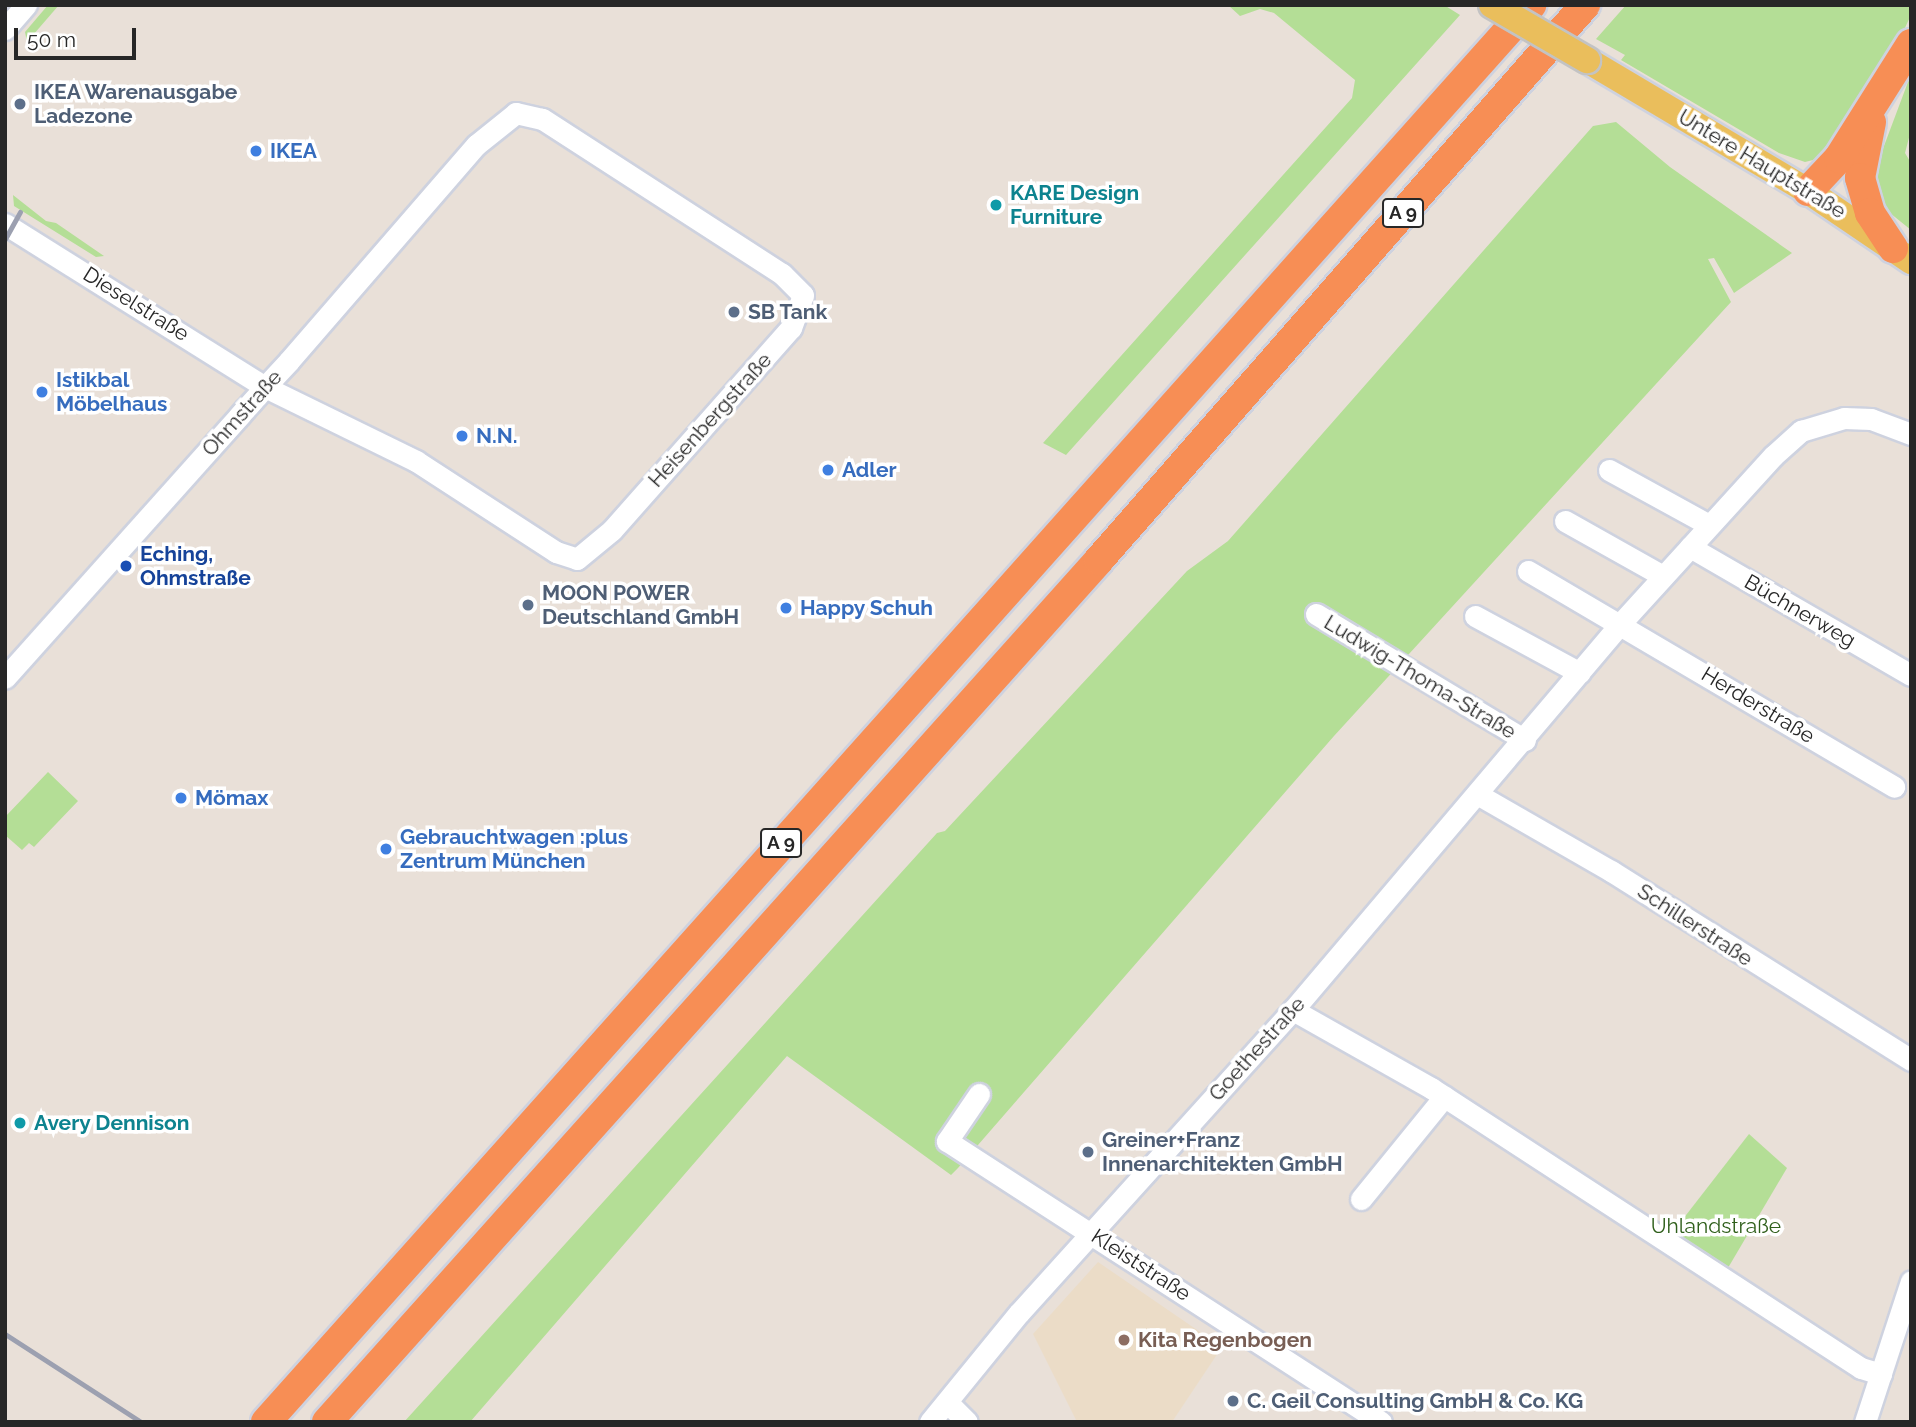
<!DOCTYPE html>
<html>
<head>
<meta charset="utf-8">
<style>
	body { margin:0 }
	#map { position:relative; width:1916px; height:1427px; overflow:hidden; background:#e9e0d8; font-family:Raleway,sans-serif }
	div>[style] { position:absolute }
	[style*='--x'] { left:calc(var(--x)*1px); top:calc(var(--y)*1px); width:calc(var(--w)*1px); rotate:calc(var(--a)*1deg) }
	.education>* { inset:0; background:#ebdcc7 }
	.green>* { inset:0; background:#b4de96 }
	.roads { filter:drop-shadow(2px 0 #ced2df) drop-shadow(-2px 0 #ced2df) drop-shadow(0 2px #ced2df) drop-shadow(0 -2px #ced2df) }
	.minor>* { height:21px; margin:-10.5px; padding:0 10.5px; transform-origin:10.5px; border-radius:10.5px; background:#fff }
	.major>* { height:26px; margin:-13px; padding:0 13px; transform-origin:13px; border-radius:13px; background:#eabe5c }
	.highway>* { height:30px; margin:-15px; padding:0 15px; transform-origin:15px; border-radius:15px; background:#f78e55 }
	.rail>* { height:5px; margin:-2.5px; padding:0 2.5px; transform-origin:2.5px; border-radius:2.5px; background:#9ca0b0 }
	.bridges { filter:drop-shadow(2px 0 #c3c3c3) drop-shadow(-2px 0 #c3c3c3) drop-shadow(0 2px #c3c3c3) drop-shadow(0 -2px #c3c3c3) }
	.major-bridge>* { height:26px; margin:-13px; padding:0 13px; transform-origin:13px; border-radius:13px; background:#eabe5c }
	.dots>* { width:19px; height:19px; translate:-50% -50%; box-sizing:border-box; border:4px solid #fff; border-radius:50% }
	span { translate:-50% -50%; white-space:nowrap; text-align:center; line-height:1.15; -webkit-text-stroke:7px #fff; paint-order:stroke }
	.shield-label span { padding:2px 5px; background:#fff; border:2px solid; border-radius:5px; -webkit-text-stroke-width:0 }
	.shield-label { font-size:19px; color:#272727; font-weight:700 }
	.service-label { font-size:21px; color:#4e5e75; font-weight:700 }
	.left { translate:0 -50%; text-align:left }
	.shop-label { font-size:21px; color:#366cbe; font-weight:700 }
	.street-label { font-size:21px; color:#272727 }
	.culture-label { font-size:21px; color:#0d838f; font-weight:700 }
	.transit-label { font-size:21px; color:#164399; font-weight:700 }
	.park-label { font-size:21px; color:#2f5f1b }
	.education-label { font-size:21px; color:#785e54; font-weight:700 }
	.frame { position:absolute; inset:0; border:7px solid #272727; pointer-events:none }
	.scale { position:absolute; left:14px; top:28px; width:122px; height:32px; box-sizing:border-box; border:4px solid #272727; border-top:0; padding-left:9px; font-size:21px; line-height:24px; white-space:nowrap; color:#272727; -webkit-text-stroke:5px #fff; paint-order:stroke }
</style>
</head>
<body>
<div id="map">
	<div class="education">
		<div style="clip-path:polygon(1098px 1262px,1222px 1347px,1172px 1422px,1077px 1422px,1033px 1334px)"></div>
	</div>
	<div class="green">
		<div style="clip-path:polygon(48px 5px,59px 5px,27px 42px,25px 32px)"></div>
		<div style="clip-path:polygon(1228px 5px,1444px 5px,1460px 15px,1066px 455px,1043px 443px,1352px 98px,1355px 80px,1274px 13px,1260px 9px,1240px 16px)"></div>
		<div style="clip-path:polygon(1626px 5px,1911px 5px,1911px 15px,1896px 47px,1825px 157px,1805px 162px,1779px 153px,1621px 60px,1625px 55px,1596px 39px)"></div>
		<div style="clip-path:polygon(1911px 74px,1911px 130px,1905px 153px,1911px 163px,1911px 230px,1885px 209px,1875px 170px)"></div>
		<div style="clip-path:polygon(1616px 122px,1670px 167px,1792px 253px,1734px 293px,1714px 258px,1708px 259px,1731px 302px,1334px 736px,958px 1168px,951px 1175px,787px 1056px,470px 1422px,404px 1422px,937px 833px,945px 831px,1187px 571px,1228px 541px,1593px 126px)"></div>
		<div style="clip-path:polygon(13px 195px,46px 221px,56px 223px,104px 256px,96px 257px,14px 206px)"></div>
		<div style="clip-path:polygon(48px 772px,78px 801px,34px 847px,29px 843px,22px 850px,5px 835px,5px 817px)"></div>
		<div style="clip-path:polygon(1749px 1134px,1787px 1168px,1725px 1273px,1669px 1237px)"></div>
	</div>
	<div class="roads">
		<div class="minor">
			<div style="--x:5;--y:29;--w:32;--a:-49"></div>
			<div style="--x:5;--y:224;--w:307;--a:32.1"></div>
			<div style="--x:265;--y:387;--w:168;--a:26.1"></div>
			<div style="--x:416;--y:461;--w:167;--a:33"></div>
			<div style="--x:556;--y:552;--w:22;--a:18"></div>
			<div style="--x:577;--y:559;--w:45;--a:-39.6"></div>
			<div style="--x:612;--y:530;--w:270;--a:-48.5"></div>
			<div style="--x:791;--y:328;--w:35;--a:-70"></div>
			<div style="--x:803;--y:295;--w:30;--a:-135"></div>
			<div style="--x:782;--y:274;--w:286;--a:-147.1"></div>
			<div style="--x:542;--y:119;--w:27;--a:-167"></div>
			<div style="--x:516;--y:113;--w:51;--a:141.3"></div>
			<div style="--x:476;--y:145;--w:286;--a:130.9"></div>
			<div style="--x:289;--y:361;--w:35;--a:133"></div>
			<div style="--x:265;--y:387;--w:30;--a:132"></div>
			<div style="--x:245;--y:409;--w:9;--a:131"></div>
			<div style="--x:239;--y:416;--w:351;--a:131.8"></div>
			<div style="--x:1609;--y:470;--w:114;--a:28.8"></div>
			<div style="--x:1565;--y:521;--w:112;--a:29.3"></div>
			<div style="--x:1690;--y:547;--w:255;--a:30.1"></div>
			<div style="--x:1528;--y:571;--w:425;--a:30.5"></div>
			<div style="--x:1316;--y:614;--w:244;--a:31.1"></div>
			<div style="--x:1475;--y:616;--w:119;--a:28.5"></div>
			<div style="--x:1477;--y:794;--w:155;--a:29.9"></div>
			<div style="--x:1611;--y:871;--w:355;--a:32.2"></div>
			<div style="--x:1293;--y:1010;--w:159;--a:29.5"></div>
			<div style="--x:1431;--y:1088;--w:513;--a:33.07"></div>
			<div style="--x:1861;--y:1368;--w:21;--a:17"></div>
			<div style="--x:979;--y:1094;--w:57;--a:124.2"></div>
			<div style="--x:947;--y:1141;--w:517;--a:32.92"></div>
			<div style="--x:1361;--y:1199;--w:132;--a:-50.9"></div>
			<div style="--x:947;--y:1402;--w:28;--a:45"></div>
			<div style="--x:930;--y:1422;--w:141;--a:-50.8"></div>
			<div style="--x:1019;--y:1313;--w:409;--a:-47.9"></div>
			<div style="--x:1293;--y:1010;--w:507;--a:-49.72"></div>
			<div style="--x:1621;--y:623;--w:226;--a:-47.7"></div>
			<div style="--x:1773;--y:456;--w:38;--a:-42"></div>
			<div style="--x:1801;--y:431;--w:45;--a:-16.8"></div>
			<div style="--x:1844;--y:418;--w:27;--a:2"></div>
			<div style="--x:1871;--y:419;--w:43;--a:20.6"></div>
			<div style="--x:1865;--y:1422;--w:148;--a:-71.9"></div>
		</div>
		<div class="major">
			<div style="--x:1587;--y:60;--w:257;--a:30.7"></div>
			<div style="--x:1808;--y:191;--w:125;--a:34.2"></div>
		</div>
		<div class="highway">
			<div style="--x:1871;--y:122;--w:57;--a:101.1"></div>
			<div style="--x:1860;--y:178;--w:36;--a:74"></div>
			<div style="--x:1870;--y:213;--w:42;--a:56.7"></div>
			<div style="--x:1808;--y:191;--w:45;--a:-46.8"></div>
			<div style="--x:1839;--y:158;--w:135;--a:-57.7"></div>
			<div style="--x:266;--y:1422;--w:1900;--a:-48.24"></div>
			<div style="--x:327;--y:1422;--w:1157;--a:-48.15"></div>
			<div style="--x:1099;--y:560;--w:738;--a:-48.79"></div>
		</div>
	</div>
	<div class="rail">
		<div style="--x:5;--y:239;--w:31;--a:-61"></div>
		<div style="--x:5;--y:1334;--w:162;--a:32.9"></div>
	</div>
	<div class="bridges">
		<div class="major-bridge">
			<div style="--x:1492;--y:5;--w:110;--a:30.1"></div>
		</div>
	</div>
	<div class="dots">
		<div style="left:20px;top:104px;background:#5c6f8a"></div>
		<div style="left:256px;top:151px;background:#3f7fe0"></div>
		<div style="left:996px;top:205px;background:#0f9aa8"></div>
		<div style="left:734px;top:312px;background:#5c6f8a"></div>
		<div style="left:42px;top:392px;background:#3f7fe0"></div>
		<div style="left:462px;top:436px;background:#3f7fe0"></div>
		<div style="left:828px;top:470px;background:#3f7fe0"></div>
		<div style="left:126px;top:566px;background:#1a4fb4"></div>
		<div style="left:528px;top:605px;background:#5c6f8a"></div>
		<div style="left:786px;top:608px;background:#3f7fe0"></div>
		<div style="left:181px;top:798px;background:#3f7fe0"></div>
		<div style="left:386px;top:849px;background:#3f7fe0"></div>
		<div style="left:20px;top:1123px;background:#0f9aa8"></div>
		<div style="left:1088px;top:1152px;background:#5c6f8a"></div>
		<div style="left:1124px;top:1340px;background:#8d6e63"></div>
		<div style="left:1233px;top:1401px;background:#5c6f8a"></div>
	</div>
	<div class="shield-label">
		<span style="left:1403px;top:213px">A 9</span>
		<span style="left:781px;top:843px">A 9</span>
	</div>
	<div class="service-label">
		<span class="left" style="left:34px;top:104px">IKEA Warenausgabe<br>Ladezone</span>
		<span class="left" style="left:748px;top:312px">SB Tank</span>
		<span class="left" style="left:542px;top:605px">MOON POWER<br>Deutschland GmbH</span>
		<span class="left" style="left:1102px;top:1152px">Greiner+Franz<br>Innenarchitekten GmbH</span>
		<span class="left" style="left:1247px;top:1401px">C. Geil Consulting GmbH &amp; Co. KG</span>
	</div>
	<div class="shop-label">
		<span class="left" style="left:270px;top:151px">IKEA</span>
		<span class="left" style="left:56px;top:392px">Istikbal<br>Möbelhaus</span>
		<span class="left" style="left:476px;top:436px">N.N.</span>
		<span class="left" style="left:842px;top:470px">Adler</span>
		<span class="left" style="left:800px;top:608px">Happy Schuh</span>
		<span class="left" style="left:195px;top:798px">Mömax</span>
		<span class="left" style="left:400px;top:849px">Gebrauchtwagen :plus<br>Zentrum München</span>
	</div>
	<div class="street-label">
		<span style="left:1762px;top:164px;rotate:31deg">Untere Hauptstraße</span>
		<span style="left:136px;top:304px;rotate:32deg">Dieselstraße</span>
		<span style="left:242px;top:413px;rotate:-48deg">Ohmstraße</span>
		<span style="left:710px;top:420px;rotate:-48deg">Heisenbergstraße</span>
		<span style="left:1800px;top:611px;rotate:30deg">Büchnerweg</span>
		<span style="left:1420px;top:677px;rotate:31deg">Ludwig-Thoma-Straße</span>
		<span style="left:1758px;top:705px;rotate:31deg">Herderstraße</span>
		<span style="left:1695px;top:925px;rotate:33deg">Schillerstraße</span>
		<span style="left:1257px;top:1049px;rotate:-48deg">Goethestraße</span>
		<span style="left:1141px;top:1265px;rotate:33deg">Kleiststraße</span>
	</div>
	<div class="culture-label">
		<span class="left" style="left:1010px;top:205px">KARE Design<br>Furniture</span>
		<span class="left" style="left:34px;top:1123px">Avery Dennison</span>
	</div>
	<div class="transit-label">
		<span class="left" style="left:140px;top:566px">Eching,<br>Ohmstraße</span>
	</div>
	<div class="park-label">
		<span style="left:1716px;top:1226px">Uhlandstraße</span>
	</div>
	<div class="education-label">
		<span class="left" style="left:1138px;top:1340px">Kita Regenbogen</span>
	</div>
	<div class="frame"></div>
	<div class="scale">50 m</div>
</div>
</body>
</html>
